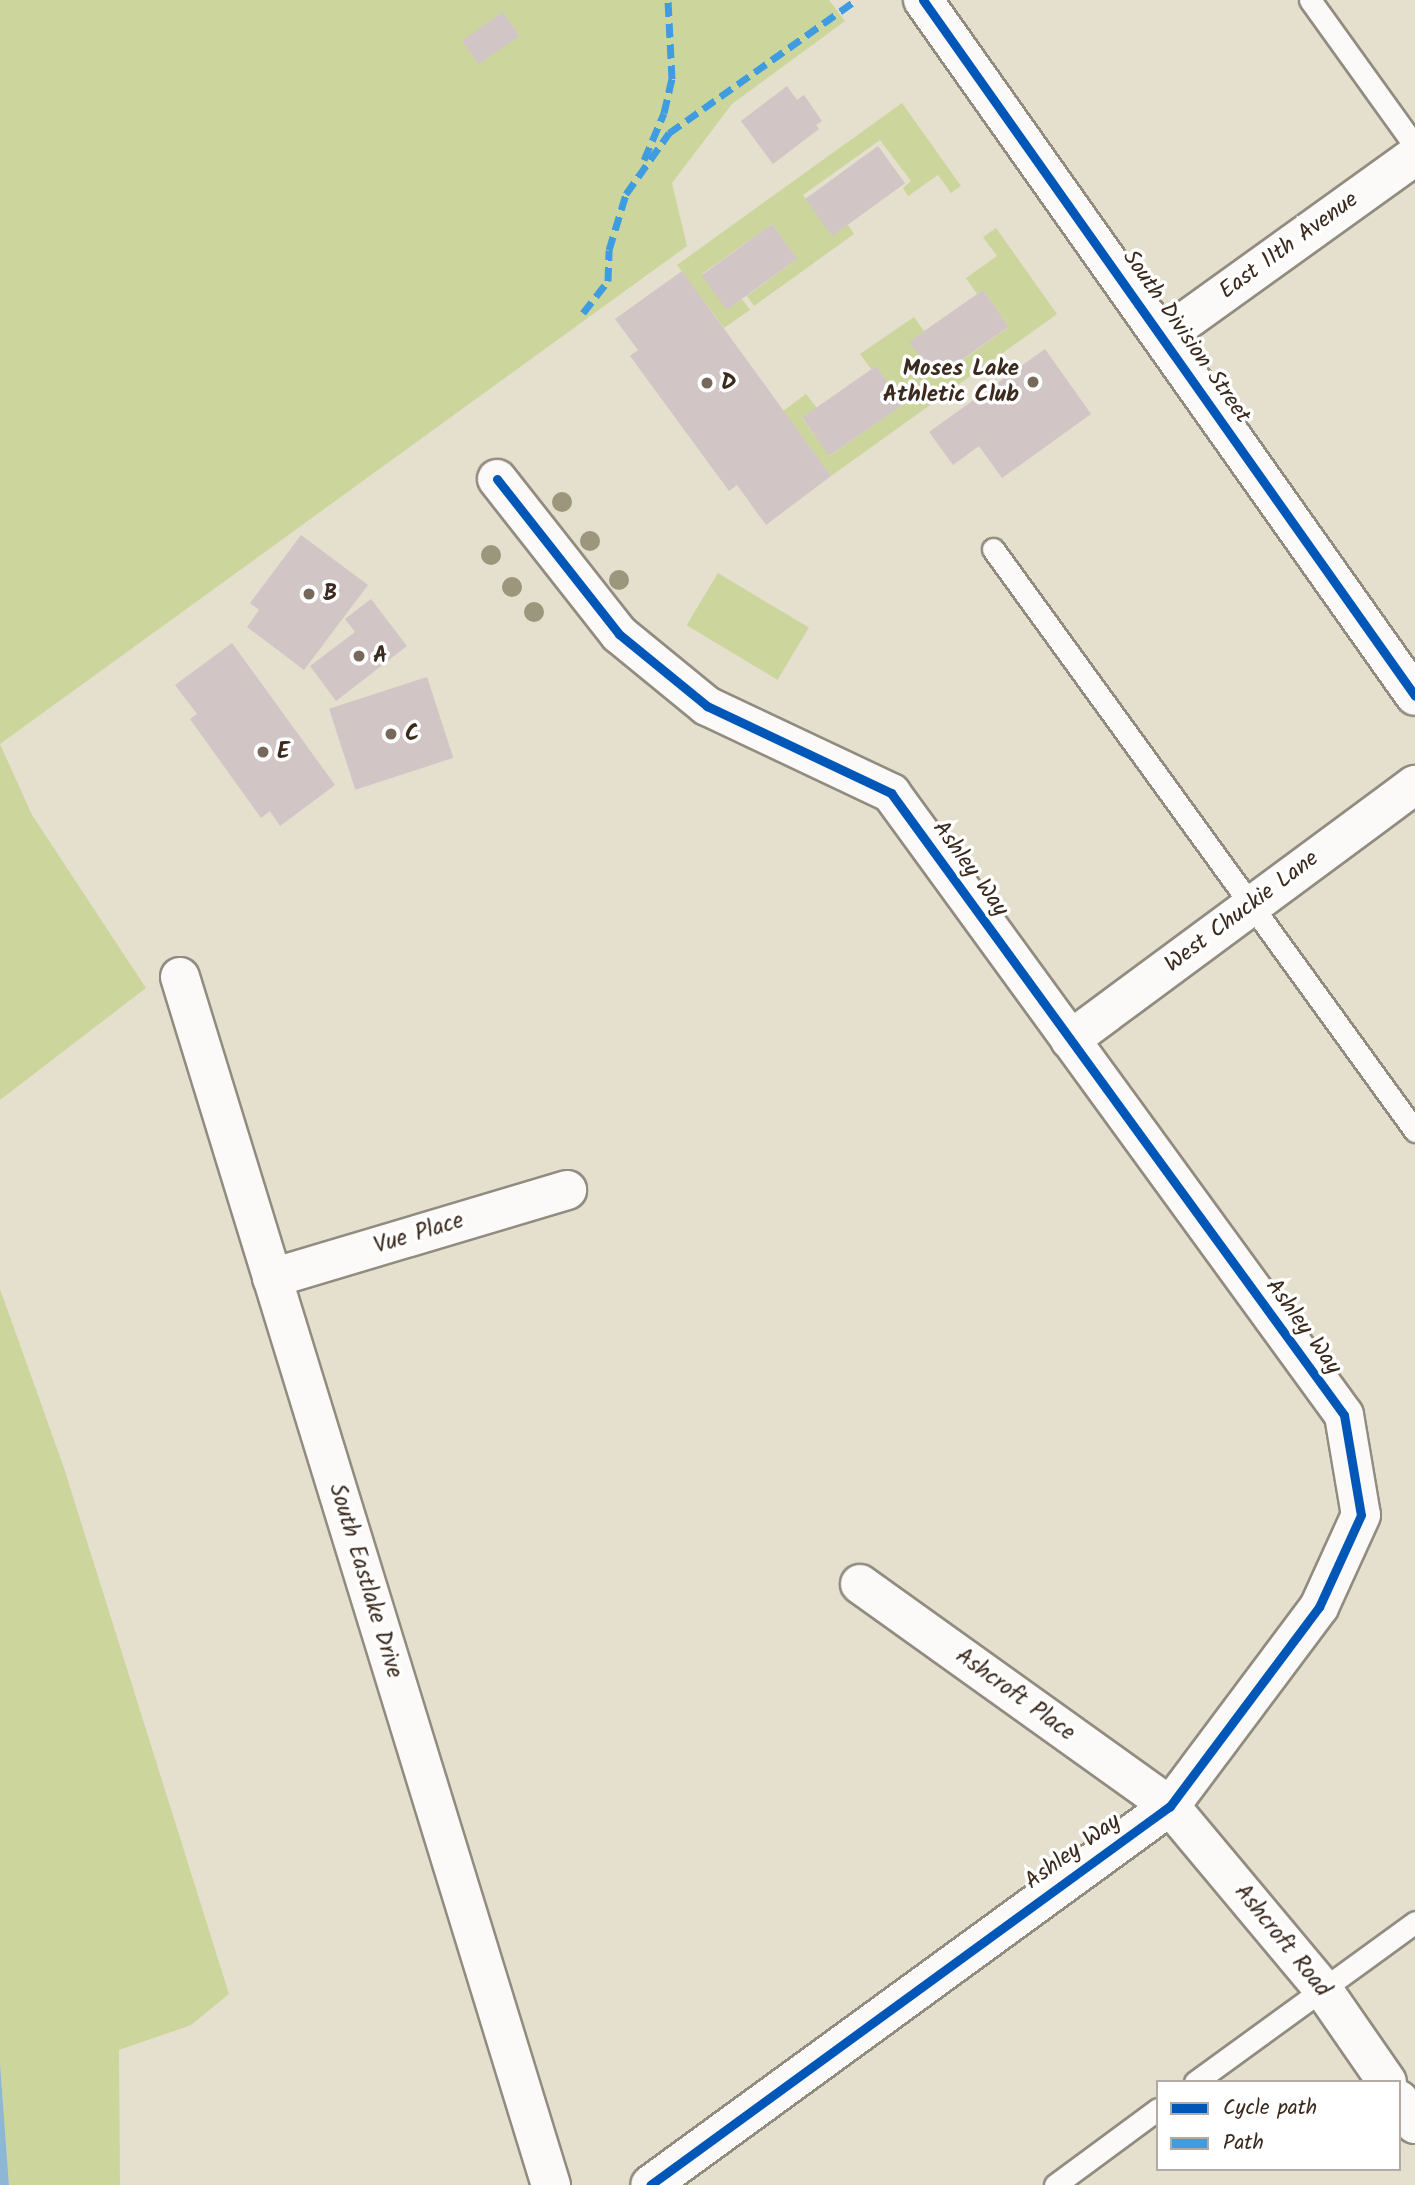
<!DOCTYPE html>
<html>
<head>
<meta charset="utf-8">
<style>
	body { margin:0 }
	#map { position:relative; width:1415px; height:2185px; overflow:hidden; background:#e5dfce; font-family:Kalam,sans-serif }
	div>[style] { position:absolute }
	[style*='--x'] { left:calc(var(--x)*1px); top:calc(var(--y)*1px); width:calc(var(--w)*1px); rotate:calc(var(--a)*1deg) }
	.green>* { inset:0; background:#ccd69c; transform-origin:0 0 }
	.water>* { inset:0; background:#8eb7d6 }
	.building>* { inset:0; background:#d1c5c6; transform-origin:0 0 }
	.roads { filter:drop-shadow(2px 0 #918b80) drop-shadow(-2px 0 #918b80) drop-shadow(0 2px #918b80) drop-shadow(0 -2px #918b80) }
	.lane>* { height:21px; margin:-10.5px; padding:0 10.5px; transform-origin:10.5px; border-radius:10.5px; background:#fbfaf8 }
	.street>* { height:38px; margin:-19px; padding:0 19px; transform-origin:19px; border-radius:19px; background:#fbfaf8 }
	.secondary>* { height:38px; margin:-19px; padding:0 19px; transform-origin:19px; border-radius:19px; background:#fbfaf8 }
	.quiet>* { height:7px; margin-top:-3.5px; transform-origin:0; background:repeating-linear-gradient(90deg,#3f9ce0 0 14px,transparent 0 21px) }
	.cycleway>* { height:9px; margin:-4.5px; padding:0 4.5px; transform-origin:4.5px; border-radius:4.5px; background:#0057b8 }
	.trees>* { width:20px; height:20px; margin:-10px; border-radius:50%; background:#9c967c }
	.dots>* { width:19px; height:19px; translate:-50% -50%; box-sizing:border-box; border:4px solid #fff; border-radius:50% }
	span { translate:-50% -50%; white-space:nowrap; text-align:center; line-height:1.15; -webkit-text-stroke:7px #fff; paint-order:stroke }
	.street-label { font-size:23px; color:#3b2a1e }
	.poi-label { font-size:23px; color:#3b2a1e; font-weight:700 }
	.right { translate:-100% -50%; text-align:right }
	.left { translate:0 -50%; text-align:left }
	.legend { position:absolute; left:1156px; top:2080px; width:245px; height:91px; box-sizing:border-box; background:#fff; border:2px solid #b1aaa5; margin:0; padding:9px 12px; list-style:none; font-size:21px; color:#3b2a1e }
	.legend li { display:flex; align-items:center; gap:14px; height:35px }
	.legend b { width:35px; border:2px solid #b1aaa5 }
</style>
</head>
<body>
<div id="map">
	<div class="green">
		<div style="clip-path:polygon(0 0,829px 0,845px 21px,732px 104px,672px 183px,687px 246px,0 744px,32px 815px,146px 988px,0 1100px)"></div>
		<div style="clip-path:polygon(902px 103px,961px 186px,951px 193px,938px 175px,908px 196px,903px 188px,911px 181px,880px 140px,803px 195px,832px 235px,848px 225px,854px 234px,754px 306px,747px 296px,797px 259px,772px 224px,702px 274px,727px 309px,742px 299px,750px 310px,724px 328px,677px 265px)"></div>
		<div style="clip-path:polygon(996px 228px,1057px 314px,831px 476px,783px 411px,806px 394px,817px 408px,802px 418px,830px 456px,903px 404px,876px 367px,871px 369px,860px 354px,914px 317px,924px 331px,911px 342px,937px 378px,1009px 327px,983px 290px,977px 294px,966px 278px,997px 256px,983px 237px)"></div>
		<div style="left:718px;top:573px;width:106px;height:61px;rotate:31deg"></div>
		<div style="clip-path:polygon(0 1289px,64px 1468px,229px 1994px,191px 2025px,119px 2050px,120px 2185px,9px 2185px,0 2063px)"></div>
	</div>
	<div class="water">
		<div style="clip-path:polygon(0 2063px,9px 2185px,0 2185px)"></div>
	</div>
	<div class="building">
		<div style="left:503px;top:12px;width:29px;height:50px;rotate:55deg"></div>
		<div style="clip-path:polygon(787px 86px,797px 100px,804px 95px,822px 121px,816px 125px,819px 129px,773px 164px,741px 121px)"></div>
		<div style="left:878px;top:146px;width:46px;height:90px;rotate:54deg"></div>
		<div style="left:772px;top:224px;width:43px;height:87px;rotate:54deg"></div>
		<div style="clip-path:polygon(682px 271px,831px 476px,766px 525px,737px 485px,729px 491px,630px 356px,638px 350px,615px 319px)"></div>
		<div style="left:983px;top:290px;width:45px;height:90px;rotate:55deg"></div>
		<div style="clip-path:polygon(1045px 349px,1091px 414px,1002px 478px,979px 446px,953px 465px,929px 432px)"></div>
		<div style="left:876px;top:366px;width:47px;height:90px;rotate:55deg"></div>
		<div style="clip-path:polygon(301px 535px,368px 585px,304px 670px,247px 627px,259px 610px,250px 603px)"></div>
		<div style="clip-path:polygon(371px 599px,407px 646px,336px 701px,310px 666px,355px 632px,345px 619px)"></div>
		<div style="clip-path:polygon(232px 643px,335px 785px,280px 826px,270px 811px,261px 818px,190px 719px,197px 714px,175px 685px)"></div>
		<div style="left:427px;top:677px;width:85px;height:103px;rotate:72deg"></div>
	</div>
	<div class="roads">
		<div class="lane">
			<div style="--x:1310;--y:0;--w:180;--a:54.3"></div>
			<div style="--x:993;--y:549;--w:719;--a:54.05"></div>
			<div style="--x:1195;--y:2082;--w:272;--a:-36"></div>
			<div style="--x:1055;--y:2185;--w:128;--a:-36.4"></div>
		</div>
		<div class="street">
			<div style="--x:1163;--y:337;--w:310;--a:-35.7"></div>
			<div style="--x:497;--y:479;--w:197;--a:51.8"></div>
			<div style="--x:619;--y:634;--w:114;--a:39.3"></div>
			<div style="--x:707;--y:706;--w:204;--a:25.3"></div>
			<div style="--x:891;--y:793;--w:769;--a:53.93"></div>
			<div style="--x:1344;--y:1415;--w:101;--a:80.4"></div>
			<div style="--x:1361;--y:1515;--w:101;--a:114.5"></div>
			<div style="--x:1319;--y:1607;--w:249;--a:126.8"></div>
			<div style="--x:1170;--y:1806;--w:643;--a:143.91"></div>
			<div style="--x:180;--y:977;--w:1264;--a:72.93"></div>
			<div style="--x:1070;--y:1040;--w:429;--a:-36.5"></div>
			<div style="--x:272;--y:1278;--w:308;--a:-16.6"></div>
			<div style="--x:860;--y:1584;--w:381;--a:35.6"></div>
			<div style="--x:1170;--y:1806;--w:237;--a:50.1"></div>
			<div style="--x:1322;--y:1988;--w:114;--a:55.3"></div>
			<div style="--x:1399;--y:2100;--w:29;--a:56"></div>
		</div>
		<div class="secondary">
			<div style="--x:923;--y:0;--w:852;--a:54.74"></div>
		</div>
	</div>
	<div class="quiet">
		<div style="--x:644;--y:160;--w:51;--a:-66.9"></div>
		<div style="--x:664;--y:113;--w:35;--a:-77"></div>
		<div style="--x:672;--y:79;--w:79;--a:-92.9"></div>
		<div style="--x:583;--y:313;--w:41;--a:-52"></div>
		<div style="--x:608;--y:281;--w:31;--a:-88"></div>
		<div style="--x:609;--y:250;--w:59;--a:-73.1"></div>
		<div style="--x:626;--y:194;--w:75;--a:-54.8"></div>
		<div style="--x:669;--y:133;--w:229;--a:-35.4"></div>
	</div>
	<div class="cycleway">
		<div style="--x:923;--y:0;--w:852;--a:54.74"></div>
		<div style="--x:497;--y:479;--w:197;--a:51.8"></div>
		<div style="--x:619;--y:634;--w:114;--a:39.3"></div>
		<div style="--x:707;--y:706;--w:204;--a:25.3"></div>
		<div style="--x:891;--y:793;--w:769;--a:53.93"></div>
		<div style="--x:1344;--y:1415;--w:101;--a:80.4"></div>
		<div style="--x:1361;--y:1515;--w:101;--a:114.5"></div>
		<div style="--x:1319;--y:1607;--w:249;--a:126.8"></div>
		<div style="--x:1170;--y:1806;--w:643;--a:143.91"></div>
	</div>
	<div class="trees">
		<div style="left:562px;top:502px"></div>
		<div style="left:590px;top:541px"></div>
		<div style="left:491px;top:555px"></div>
		<div style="left:619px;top:580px"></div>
		<div style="left:512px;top:587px"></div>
		<div style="left:534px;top:612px"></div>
	</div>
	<div class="dots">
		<div style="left:1033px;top:382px;background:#76695c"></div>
		<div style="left:707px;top:383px;background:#76695c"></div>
		<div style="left:309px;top:594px;background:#76695c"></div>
		<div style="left:359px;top:656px;background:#76695c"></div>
		<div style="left:391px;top:734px;background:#76695c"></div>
		<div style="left:263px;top:752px;background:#76695c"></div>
	</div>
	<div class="street-label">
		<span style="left:1289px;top:246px;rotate:-36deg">East 11th Avenue</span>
		<span style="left:1186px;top:337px;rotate:55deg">South Division Street</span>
		<span style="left:970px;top:869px;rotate:54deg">Ashley Way</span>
		<span style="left:1242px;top:912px;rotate:-37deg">West Chuckie Lane</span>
		<span style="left:419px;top:1234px;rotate:-17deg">Vue Place</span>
		<span style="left:1303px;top:1327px;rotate:54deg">Ashley Way</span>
		<span style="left:365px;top:1581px;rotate:73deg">South Eastlake Drive</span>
		<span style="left:1015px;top:1695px;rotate:36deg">Ashcroft Place</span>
		<span style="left:1073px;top:1852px;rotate:-36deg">Ashley Way</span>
		<span style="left:1282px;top:1941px;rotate:51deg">Ashcroft Road</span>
	</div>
	<div class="poi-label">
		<span class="right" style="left:1019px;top:382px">Moses Lake<br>Athletic Club</span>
		<span class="left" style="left:721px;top:383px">D</span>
		<span class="left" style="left:323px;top:594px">B</span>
		<span class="left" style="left:373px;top:656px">A</span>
		<span class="left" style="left:405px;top:734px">C</span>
		<span class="left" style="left:277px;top:752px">E</span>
	</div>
	<ul class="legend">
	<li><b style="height:9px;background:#0057b8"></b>Cycle path</li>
	<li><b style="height:9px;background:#3f9ce0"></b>Path</li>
	</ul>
</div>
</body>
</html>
